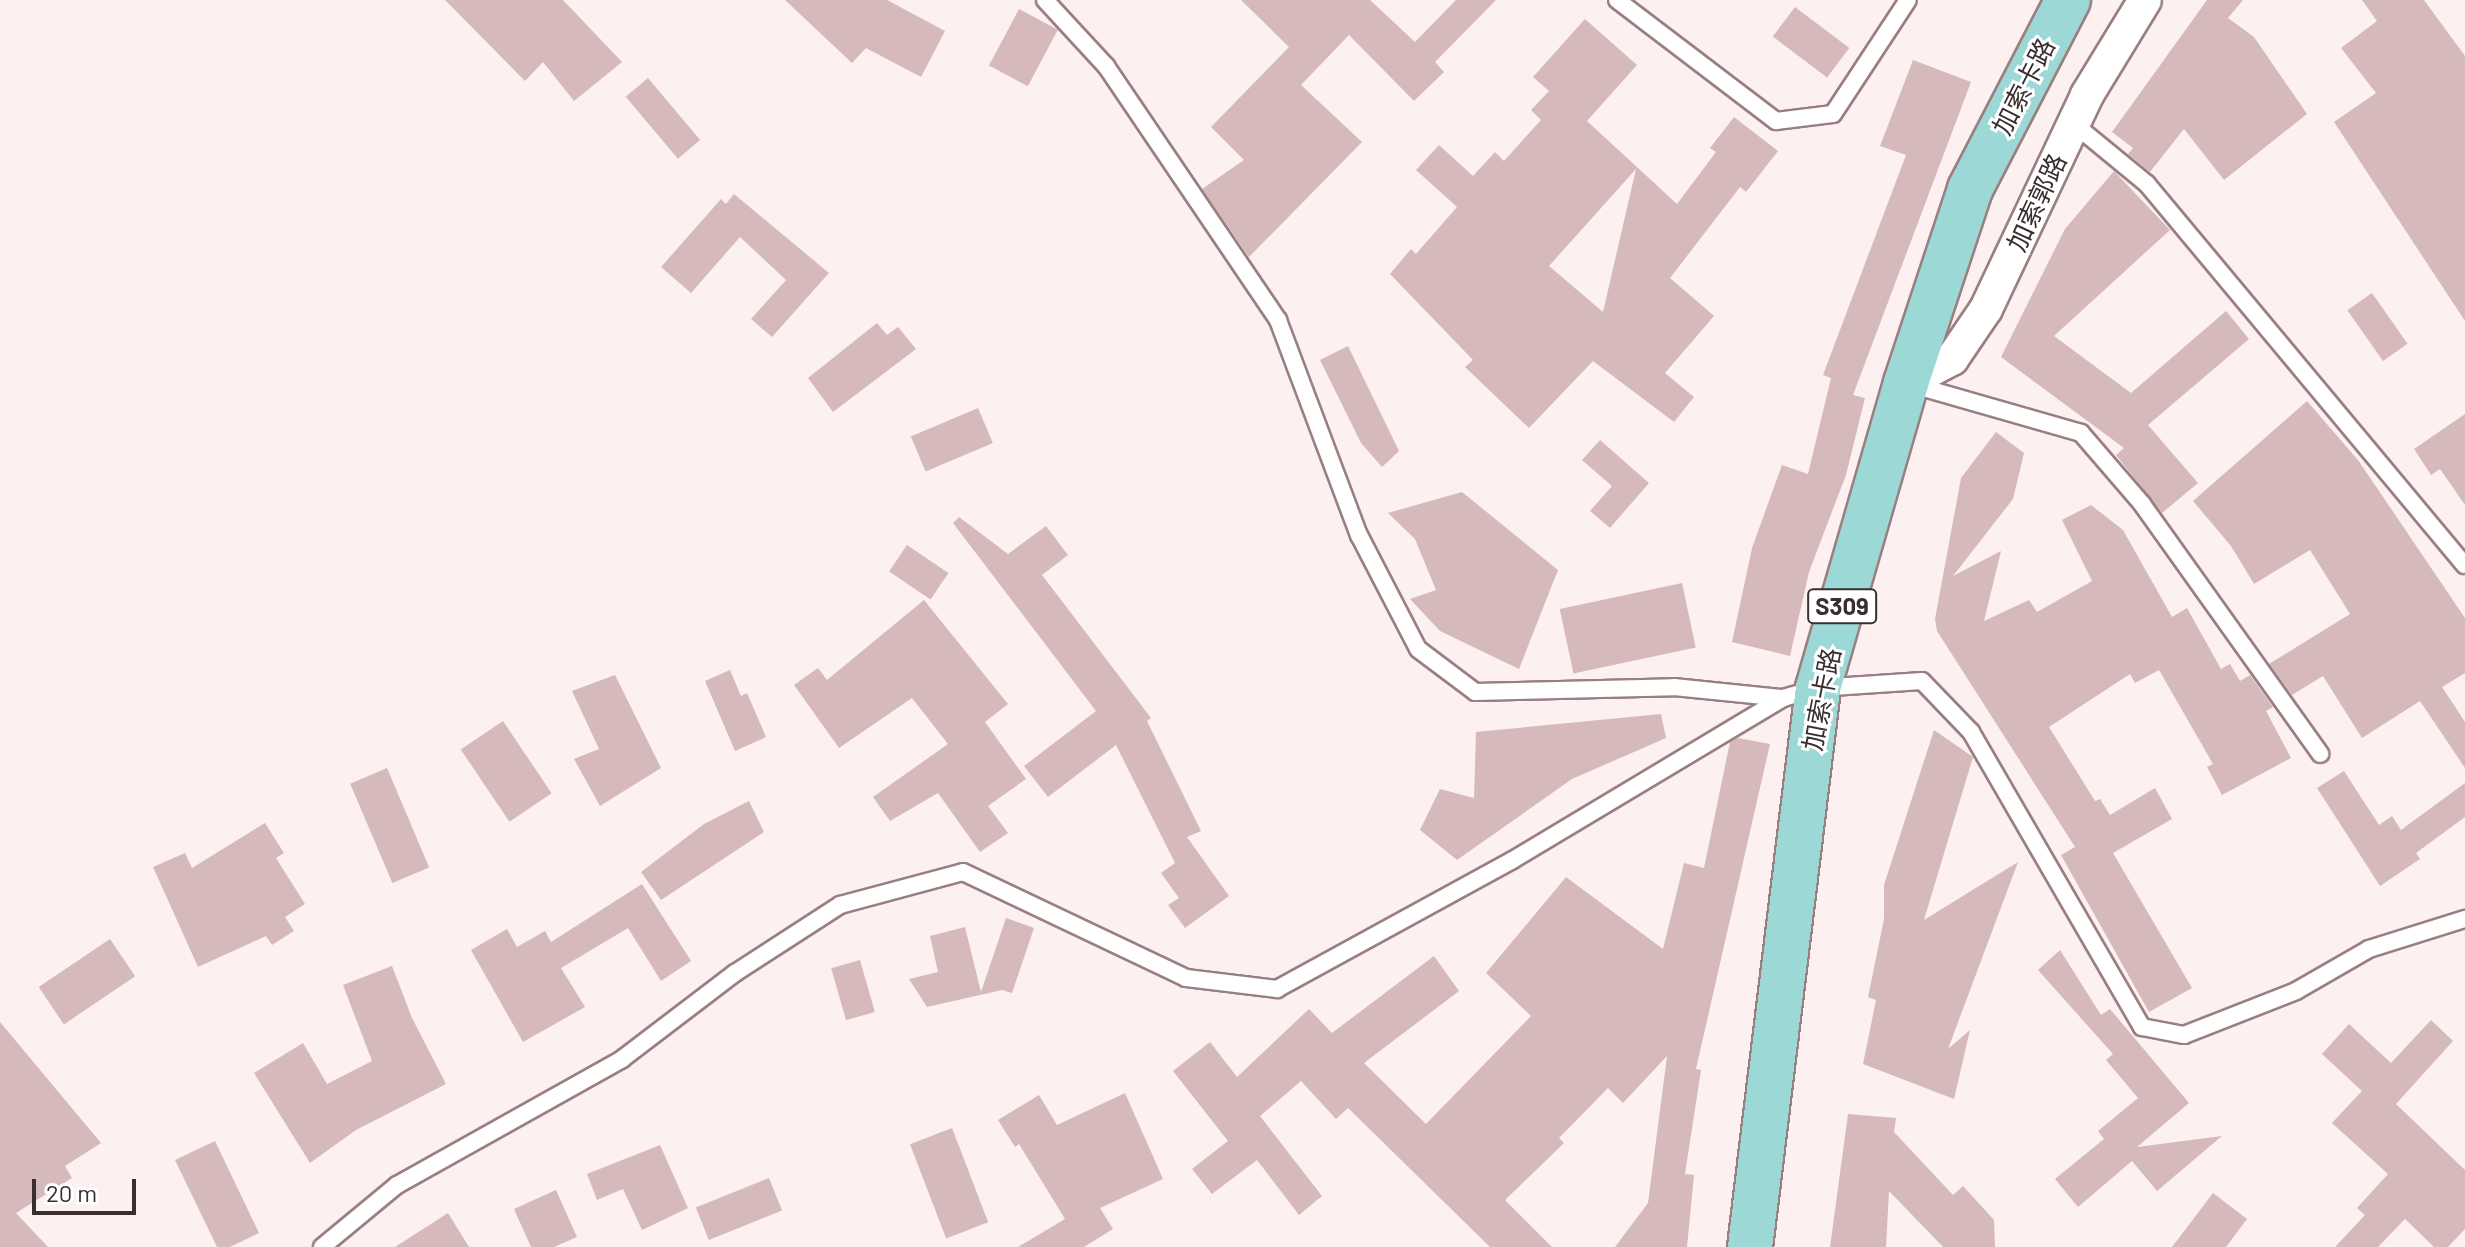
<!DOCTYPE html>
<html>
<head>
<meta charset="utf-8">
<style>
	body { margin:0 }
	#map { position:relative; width:2465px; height:1247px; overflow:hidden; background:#fcf0f1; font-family:Barlow,"Noto Sans SC",sans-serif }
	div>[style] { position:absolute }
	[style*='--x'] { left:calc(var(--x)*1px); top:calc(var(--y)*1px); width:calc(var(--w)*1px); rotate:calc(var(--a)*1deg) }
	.building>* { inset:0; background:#d6b9bb; transform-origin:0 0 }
	.roads { filter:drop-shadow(2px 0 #9a7f81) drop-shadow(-2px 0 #9a7f81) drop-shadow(0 2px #9a7f81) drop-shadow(0 -2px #9a7f81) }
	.lane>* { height:16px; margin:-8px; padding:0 8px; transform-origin:8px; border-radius:8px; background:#fff }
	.street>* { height:32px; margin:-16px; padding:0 16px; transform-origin:16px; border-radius:16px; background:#fff }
	.primary>* { height:44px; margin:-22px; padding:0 22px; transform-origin:22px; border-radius:22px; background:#9bd8d6 }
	span { translate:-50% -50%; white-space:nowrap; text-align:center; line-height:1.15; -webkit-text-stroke:6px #fff; paint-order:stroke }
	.shield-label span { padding:2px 6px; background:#fff; border:2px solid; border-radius:6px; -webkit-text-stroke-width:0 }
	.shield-label { font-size:24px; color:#3a2f30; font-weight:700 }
	.street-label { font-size:26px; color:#3a2f30 }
	.scale { position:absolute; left:32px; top:1179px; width:104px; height:36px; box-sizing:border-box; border:4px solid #3a2f30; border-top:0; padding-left:10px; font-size:24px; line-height:28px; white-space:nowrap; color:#3a2f30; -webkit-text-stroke:6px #fff; paint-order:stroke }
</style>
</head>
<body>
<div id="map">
	<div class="building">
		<div style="clip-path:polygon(445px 0,563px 0,622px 62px,574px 101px,543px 62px,525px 81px)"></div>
		<div style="clip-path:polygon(785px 0,887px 0,945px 31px,921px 77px,866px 48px,852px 63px)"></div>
		<div style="clip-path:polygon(1241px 0,1370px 0,1415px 42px,1456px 0,1496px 0,1435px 62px,1444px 72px,1414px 101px,1349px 35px,1301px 85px,1362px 142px,1249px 257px,1202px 189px,1244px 160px,1211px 127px,1289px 47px)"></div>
		<div style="clip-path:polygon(2207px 0,2243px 0,2228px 18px,2254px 37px,2307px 114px,2224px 180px,2184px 129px,2150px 172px,2128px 154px,2133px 148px,2112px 132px)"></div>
		<div style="clip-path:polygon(2362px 0,2424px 0,2465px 56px,2465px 321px,2334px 122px,2376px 93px,2341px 48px,2377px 21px)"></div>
		<div style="left:1795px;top:7px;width:68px;height:37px;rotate:37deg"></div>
		<div style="left:1019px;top:9px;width:44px;height:64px;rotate:28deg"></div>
		<div style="clip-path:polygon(evenodd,1585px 19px,1637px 65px,1587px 121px,1677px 204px,1716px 152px,1710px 148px,1734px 117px,1778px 151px,1746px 192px,1740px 187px,1670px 278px,1714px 316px,1665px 373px,1694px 397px,1674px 422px,1593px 361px,1529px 428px,1465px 367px,1473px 360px,1390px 274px,1411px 249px,1416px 254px,1457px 207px,1416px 170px,1439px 145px,1473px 176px,1495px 152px,1504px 161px,1541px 120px,1531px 110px,1549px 91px,1533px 77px,1585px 19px,1636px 169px,1603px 312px,1549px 266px,1636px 169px)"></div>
		<div style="clip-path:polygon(1913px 60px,1971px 82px,1853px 395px,1865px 398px,1846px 475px,1809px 572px,1790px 656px,1732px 642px,1752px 548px,1782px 465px,1808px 474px,1831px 378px,1823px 375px,1906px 155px,1880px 146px)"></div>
		<div style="left:648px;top:78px;width:81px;height:29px;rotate:50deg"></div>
		<div style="clip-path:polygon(2114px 171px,2170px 230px,2054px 336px,2131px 393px,2226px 311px,2249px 339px,2148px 425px,2198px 483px,2162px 513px,2116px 455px,2124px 448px,2001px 357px,2065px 229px)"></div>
		<div style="clip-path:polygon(734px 194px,829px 273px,772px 337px,751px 319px,786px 280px,740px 237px,691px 293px,661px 267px,721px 199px,726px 204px)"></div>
		<div style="left:2372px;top:293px;width:62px;height:30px;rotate:55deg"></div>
		<div style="clip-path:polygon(877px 323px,887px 335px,898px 327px,916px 349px,833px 412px,808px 378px)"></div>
		<div style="clip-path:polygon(1348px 346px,1399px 451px,1382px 467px,1361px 443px,1320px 360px)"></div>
		<div style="clip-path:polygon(2307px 401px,2358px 460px,2465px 618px,2465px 673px,2442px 687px,2465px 722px,2465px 768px,2420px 701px,2362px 738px,2323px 676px,2292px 695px,2269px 664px,2350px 614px,2310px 550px,2254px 584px,2231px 546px,2193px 501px)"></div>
		<div style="left:978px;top:408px;width:38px;height:73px;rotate:67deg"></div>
		<div style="clip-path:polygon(2465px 414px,2465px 505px,2440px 469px,2431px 475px,2414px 449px)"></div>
		<div style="clip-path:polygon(1996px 432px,2024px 453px,2013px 499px,1953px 576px,2001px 551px,1984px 621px,2029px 600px,2037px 612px,2092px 581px,2062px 520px,2091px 505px,2123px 530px,2172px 617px,2187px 608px,2221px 669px,2230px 664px,2240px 681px,2250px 675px,2273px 707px,2266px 711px,2291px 758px,2222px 795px,2207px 767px,2213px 764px,2159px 670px,2135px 683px,2130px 674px,2049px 727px,2095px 801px,2100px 799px,2110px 815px,2155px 788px,2172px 819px,2113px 853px,2192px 988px,2149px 1012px,2061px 855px,2075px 847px,1937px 631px,1935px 619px,1961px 478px)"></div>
		<div style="clip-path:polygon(1600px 440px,1649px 483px,1610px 528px,1590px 511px,1612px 486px,1582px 460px)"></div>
		<div style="clip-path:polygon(1462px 492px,1558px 570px,1519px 669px,1440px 631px,1410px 599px,1436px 590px,1415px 539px,1388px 513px)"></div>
		<div style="clip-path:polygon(959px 517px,1008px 554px,1046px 526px,1068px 555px,1042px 575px,1151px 718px,1147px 721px,1201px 831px,1187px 837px,1229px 896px,1185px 928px,1168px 905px,1179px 898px,1161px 873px,1175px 863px,1116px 745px,1048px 797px,1024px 766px,1096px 711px,953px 523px)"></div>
		<div style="left:907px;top:545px;width:50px;height:32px;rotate:34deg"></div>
		<div style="left:1682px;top:583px;width:66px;height:125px;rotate:78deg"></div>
		<div style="clip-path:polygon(924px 600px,1008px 704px,985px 722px,1026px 779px,988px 806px,1008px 833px,980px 852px,938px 793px,890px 821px,873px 797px,948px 744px,912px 698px,839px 748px,794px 685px,818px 668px,827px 680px)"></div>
		<div style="clip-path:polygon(730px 670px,741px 696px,747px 693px,766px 737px,735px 751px,705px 681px)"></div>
		<div style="clip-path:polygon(615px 675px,661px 768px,600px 806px,574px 759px,599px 749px,572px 691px)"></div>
		<div style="clip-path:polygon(1661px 714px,1666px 738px,1572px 779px,1457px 860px,1420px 830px,1440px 789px,1474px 798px,1476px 732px)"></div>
		<div style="left:503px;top:721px;width:87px;height:51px;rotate:56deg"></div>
		<div style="clip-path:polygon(1934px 730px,1973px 757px,1924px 920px,2018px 862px,1948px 1049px,1970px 1030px,1954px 1099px,1863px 1064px,1876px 1000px,1868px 997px,1884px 919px,1884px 885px)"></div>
		<div style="clip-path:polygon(1738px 738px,1770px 744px,1696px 1069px,1701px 1070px,1685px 1174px,1694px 1175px,1687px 1247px,1615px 1247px,1648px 1203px,1667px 1056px,1623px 1103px,1608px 1088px,1559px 1138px,1564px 1143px,1505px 1200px,1552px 1247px,1490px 1247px,1348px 1108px,1336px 1119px,1301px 1081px,1260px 1116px,1322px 1196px,1299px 1215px,1257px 1160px,1212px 1194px,1192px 1169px,1228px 1141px,1173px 1071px,1210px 1042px,1237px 1077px,1309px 1009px,1332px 1033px,1434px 956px,1459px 991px,1364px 1063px,1426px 1124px,1531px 1016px,1486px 973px,1566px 877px,1663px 949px,1684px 863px,1704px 868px,1730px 742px)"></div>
		<div style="left:387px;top:768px;width:108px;height:40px;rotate:67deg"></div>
		<div style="clip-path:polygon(2344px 771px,2379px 825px,2392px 816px,2401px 830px,2465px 783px,2465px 817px,2416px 853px,2420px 859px,2380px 886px,2317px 788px)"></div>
		<div style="clip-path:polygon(749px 801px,764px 832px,661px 900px,641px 872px,704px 824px)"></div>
		<div style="clip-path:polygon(265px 823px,284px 853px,276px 858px,305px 904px,285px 917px,294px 931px,272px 945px,266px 936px,198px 967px,153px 867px,185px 853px,192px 868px)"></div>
		<div style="clip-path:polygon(642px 884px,691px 961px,661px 981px,628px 928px,561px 968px,585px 1007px,523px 1042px,471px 950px,507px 929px,517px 947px,545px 931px,551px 942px)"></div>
		<div style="clip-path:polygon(1006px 918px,1034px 928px,1012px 993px,1002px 990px,927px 1007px,909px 979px,938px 972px,930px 936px,965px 927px,981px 992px)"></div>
		<div style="left:110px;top:939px;width:45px;height:86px;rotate:56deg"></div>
		<div style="clip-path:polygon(2060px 950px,2101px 1015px,2110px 1009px,2189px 1103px,2137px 1147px,2222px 1136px,2157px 1191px,2132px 1161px,2078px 1207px,2055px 1179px,2104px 1139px,2098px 1131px,2138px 1098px,2106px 1060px,2113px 1054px,2038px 970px)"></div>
		<div style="left:860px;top:960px;width:54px;height:30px;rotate:74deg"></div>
		<div style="clip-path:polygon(392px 966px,412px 1018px,446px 1084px,356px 1130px,310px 1163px,254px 1073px,303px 1043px,327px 1084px,372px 1061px,343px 985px)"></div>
		<div style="clip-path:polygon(2431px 1020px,2453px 1041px,2396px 1104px,2465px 1170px,2465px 1229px,2448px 1247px,2434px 1247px,2405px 1219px,2378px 1247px,2335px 1247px,2365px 1215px,2357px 1208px,2388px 1174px,2332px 1123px,2362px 1091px,2322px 1054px,2349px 1024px,2391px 1063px)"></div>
		<div style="clip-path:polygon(0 1022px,101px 1143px,65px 1166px,72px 1178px,16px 1213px,48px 1247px,0 1247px)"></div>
		<div style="clip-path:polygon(1125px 1093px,1163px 1179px,1100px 1208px,1113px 1229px,1084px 1247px,1018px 1247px,1065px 1219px,1019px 1144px,1015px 1147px,998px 1120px,1039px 1095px,1057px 1125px)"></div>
		<div style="clip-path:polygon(1848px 1114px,1896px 1118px,1894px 1132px,1953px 1195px,1963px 1186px,1994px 1220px,1995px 1247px,1943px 1247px,1889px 1191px,1886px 1247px,1830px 1247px)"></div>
		<div style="left:952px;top:1128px;width:101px;height:45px;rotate:69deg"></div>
		<div style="clip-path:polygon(215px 1141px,259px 1233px,230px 1247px,217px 1247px,175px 1160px)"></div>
		<div style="clip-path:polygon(660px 1145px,688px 1208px,642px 1230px,623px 1189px,597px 1200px,587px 1174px)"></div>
		<div style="left:769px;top:1178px;width:35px;height:79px;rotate:68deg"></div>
		<div style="clip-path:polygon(556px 1190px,577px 1237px,554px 1247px,531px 1247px,514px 1209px)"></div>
		<div style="clip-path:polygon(2213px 1193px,2247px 1219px,2226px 1247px,2172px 1247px)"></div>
		<div style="clip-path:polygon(448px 1213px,469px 1247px,395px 1247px)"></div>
	</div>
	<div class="roads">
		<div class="lane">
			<div style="--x:1045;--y:0;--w:90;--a:47.3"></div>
			<div style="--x:1106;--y:66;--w:307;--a:55.9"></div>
			<div style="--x:1278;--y:320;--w:230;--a:69.4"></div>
			<div style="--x:1359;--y:535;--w:128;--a:62.6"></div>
			<div style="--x:1418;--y:649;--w:71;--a:37"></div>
			<div style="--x:1475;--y:692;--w:199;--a:-1.4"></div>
			<div style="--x:1674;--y:687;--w:110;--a:5.8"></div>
			<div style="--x:1617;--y:0;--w:200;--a:37.3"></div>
			<div style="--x:1776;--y:121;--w:57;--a:-7"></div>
			<div style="--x:1833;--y:114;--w:136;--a:-56.7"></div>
			<div style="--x:2074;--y:124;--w:94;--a:39.4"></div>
			<div style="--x:2147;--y:184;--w:496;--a:50.2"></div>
			<div style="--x:1910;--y:384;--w:178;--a:16"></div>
			<div style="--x:2081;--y:433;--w:94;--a:49.3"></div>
			<div style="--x:2142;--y:504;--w:307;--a:54.5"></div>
			<div style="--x:322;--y:1247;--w:97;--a:-39.6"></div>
			<div style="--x:397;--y:1185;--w:258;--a:-29.2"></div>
			<div style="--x:622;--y:1059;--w:142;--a:-37.3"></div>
			<div style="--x:735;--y:973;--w:125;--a:-32.9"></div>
			<div style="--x:840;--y:905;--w:127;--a:-15"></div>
			<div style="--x:963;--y:872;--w:247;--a:25.4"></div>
			<div style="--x:1186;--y:978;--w:92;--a:6.9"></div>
			<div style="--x:1277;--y:989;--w:267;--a:-28.7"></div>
			<div style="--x:1511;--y:861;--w:317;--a:-30.9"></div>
			<div style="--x:1783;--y:698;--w:36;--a:-16"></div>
			<div style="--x:1818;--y:688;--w:104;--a:-3.9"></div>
			<div style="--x:1922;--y:681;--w:71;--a:46.1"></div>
			<div style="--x:1971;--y:732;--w:341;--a:59.9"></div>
			<div style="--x:2142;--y:1027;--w:43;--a:10.8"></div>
			<div style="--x:2184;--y:1035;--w:120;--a:-21.4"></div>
			<div style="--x:2296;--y:991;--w:84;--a:-29.9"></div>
			<div style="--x:2369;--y:949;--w:101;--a:-17.4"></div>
		</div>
		<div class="street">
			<div style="--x:1906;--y:383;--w:52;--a:-27.6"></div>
			<div style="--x:1952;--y:359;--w:60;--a:-55.8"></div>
			<div style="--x:1986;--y:309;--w:237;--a:-64.7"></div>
			<div style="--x:2087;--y:95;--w:111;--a:-58.6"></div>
		</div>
		<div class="primary">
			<div style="--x:1750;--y:1247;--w:563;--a:-83.06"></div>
			<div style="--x:1818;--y:688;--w:317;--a:-73.9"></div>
			<div style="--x:1906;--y:383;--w:204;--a:-71.7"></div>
			<div style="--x:1970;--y:189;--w:213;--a:-62.6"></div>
		</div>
	</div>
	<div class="shield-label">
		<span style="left:1842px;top:606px">S309</span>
	</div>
	<div class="street-label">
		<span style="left:2023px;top:86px;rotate:-63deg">加索卡路</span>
		<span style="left:2036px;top:202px;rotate:-65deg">加索郭路</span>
		<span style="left:1821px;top:699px;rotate:-79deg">加索卡路</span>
	</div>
	<div class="scale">20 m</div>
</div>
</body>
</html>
